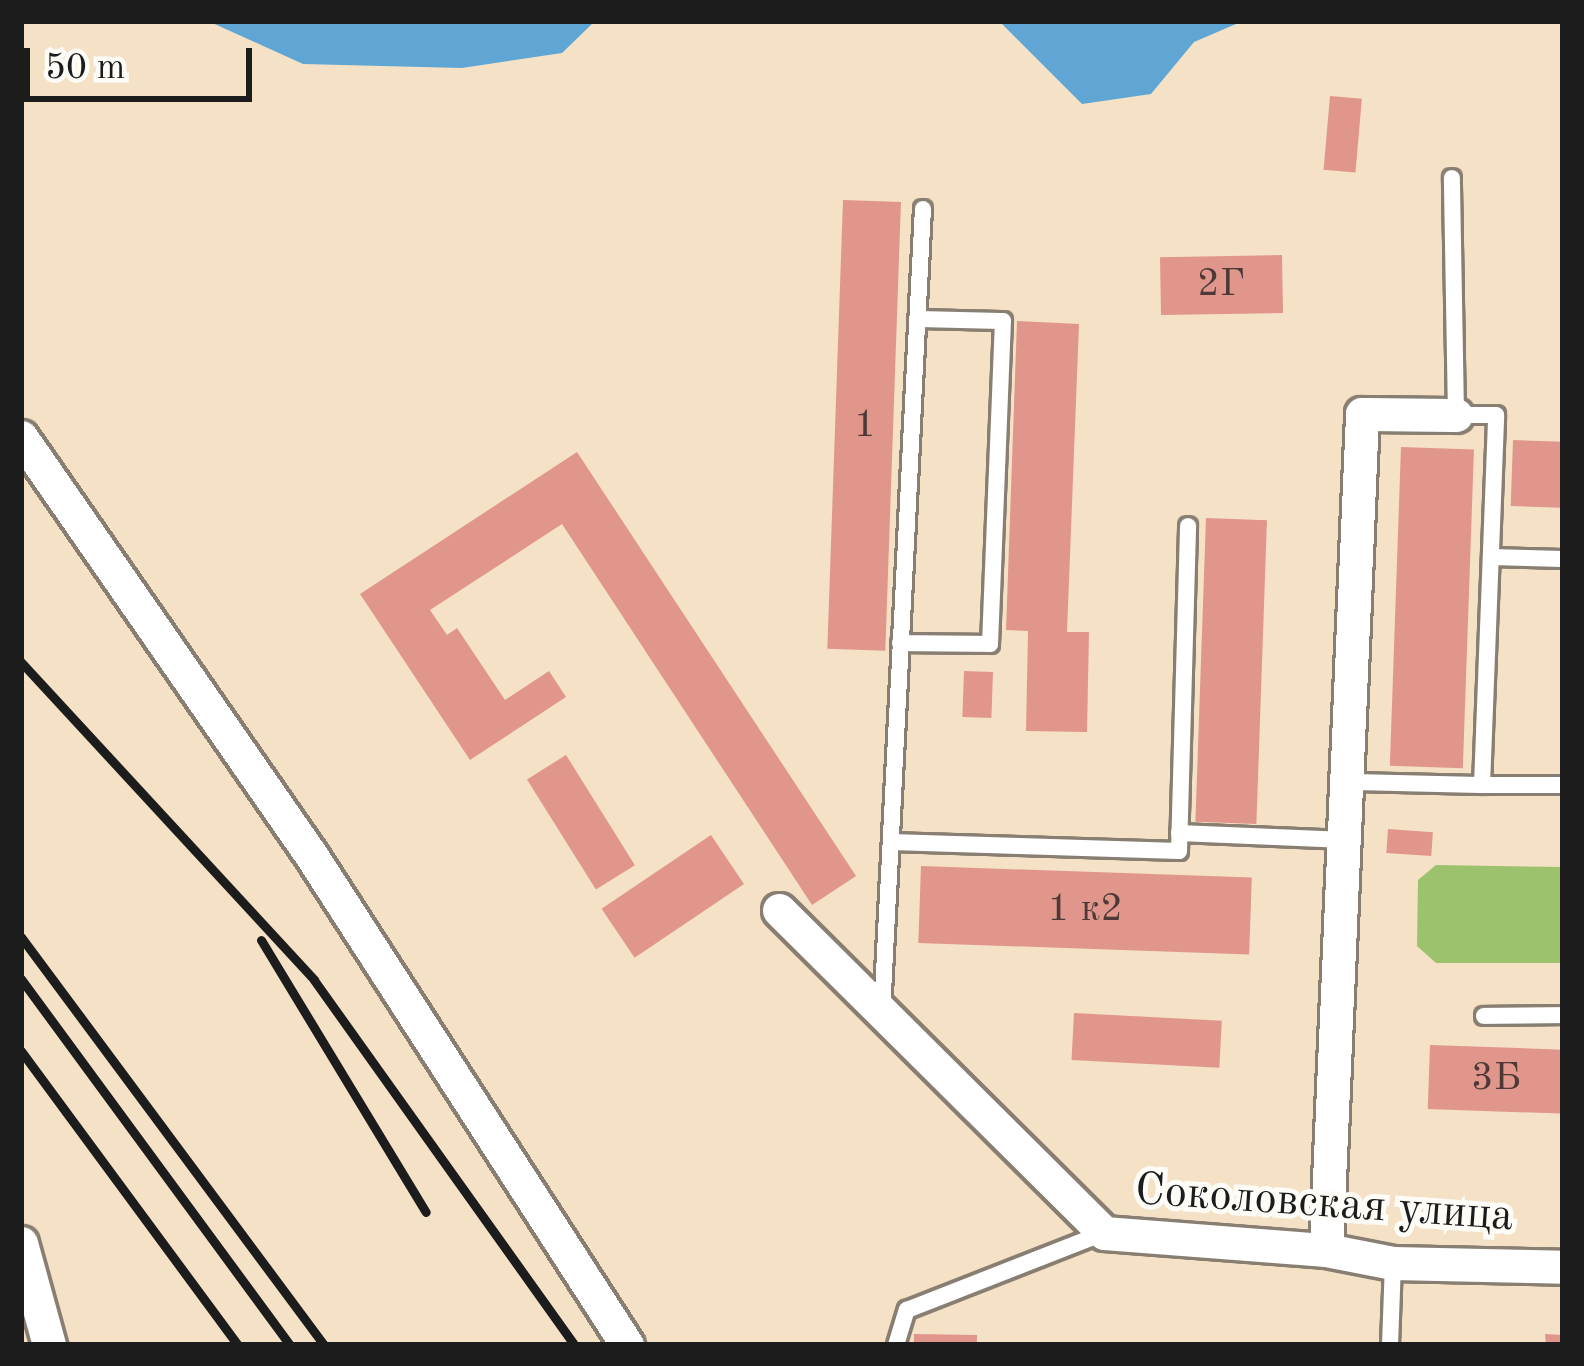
<!DOCTYPE html>
<html>
<head>
<meta charset="utf-8">
<style>
	body { margin:0 }
	#map { position:relative; width:1584px; height:1366px; overflow:hidden; background:#f5e1c6; font-family:"Old Standard TT",serif }
	div>[style] { position:absolute }
	[style*='--x'] { left:calc(var(--x)*1px); top:calc(var(--y)*1px); width:calc(var(--w)*1px); rotate:calc(var(--a)*1deg) }
	.green>* { inset:0; background:#9dc26d }
	.water>* { inset:0; background:#5fa6d5 }
	.building>* { inset:0; background:#e0968b; transform-origin:0 0 }
	.roads { filter:drop-shadow(3px 0 #887e71) drop-shadow(-3px 0 #887e71) drop-shadow(0 3px #887e71) drop-shadow(0 -3px #887e71) }
	.service>* { height:16px; margin:-8px; padding:0 8px; transform-origin:8px; border-radius:8px; background:#fff }
	.minor>* { height:33px; margin:-16.5px; padding:0 16.5px; transform-origin:16.5px; border-radius:16.5px; background:#fff }
	.rail>* { height:9px; margin:-4.5px; padding:0 4.5px; transform-origin:4.5px; border-radius:4.5px; background:#1c1c1c }
	span { translate:-50% -50%; white-space:nowrap; text-align:center; line-height:1.15; -webkit-text-stroke:10px #fdfcf7; paint-order:stroke }
	.number-label { font-size:39px; color:#4d3a38 }
	.number-label span { -webkit-text-stroke-width:0 }
	.street-label { font-size:45px; color:#1c1c1c }
	.frame { position:absolute; inset:0; border:24px solid #1c1c1c; pointer-events:none }
	.scale { position:absolute; left:24px; top:48px; width:228px; height:54px; box-sizing:border-box; border:6px solid #1c1c1c; border-top:0; padding-left:15px; font-size:36px; line-height:42px; white-space:nowrap; color:#1c1c1c; -webkit-text-stroke:9px #fdfcf7; paint-order:stroke }
</style>
</head>
<body>
<div id="map">
	<div class="green">
		<div style="clip-path:polygon(1436px 865px,1563px 867px,1563px 963px,1436px 963px,1417px 946px,1418px 880px)"></div>
	</div>
	<div class="water">
		<div style="clip-path:polygon(208px 21px,595px 21px,562px 53px,462px 68px,303px 64px)"></div>
		<div style="clip-path:polygon(999px 21px,1243px 21px,1194px 42px,1151px 94px,1082px 104px)"></div>
	</div>
	<div class="building">
		<div style="left:1330px;top:96px;width:32px;height:74px;rotate:5deg"></div>
		<div style="left:843px;top:200px;width:58px;height:449px;rotate:2deg"></div>
		<div style="left:1282px;top:255px;width:58px;height:122px;rotate:89deg"></div>
		<div style="clip-path:polygon(1017px 321px,1079px 324px,1067px 632px,1089px 632px,1087px 732px,1026px 731px,1028px 631px,1006px 630px)"></div>
		<div style="left:1513px;top:440px;width:50px;height:66px;rotate:2deg"></div>
		<div style="left:1401px;top:447px;width:73px;height:319px;rotate:2deg"></div>
		<div style="clip-path:polygon(577px 452px,856px 876px,812px 905px,562px 524px,430px 610px,447px 635px,457px 628px,505px 700px,549px 671px,566px 697px,470px 760px,360px 594px)"></div>
		<div style="left:1206px;top:518px;width:61px;height:304px;rotate:2deg"></div>
		<div style="left:964px;top:671px;width:29px;height:46px;rotate:2deg"></div>
		<div style="left:566px;top:755px;width:130px;height:46px;rotate:58deg"></div>
		<div style="left:1388px;top:829px;width:45px;height:24px;rotate:4deg"></div>
		<div style="left:711px;top:835px;width:59px;height:132px;rotate:56deg"></div>
		<div style="left:921px;top:866px;width:331px;height:77px;rotate:2deg"></div>
		<div style="left:1074px;top:1013px;width:148px;height:47px;rotate:3deg"></div>
		<div style="left:1430px;top:1045px;width:133px;height:64px;rotate:2deg"></div>
		<div style="left:914px;top:1334px;width:63px;height:11px;rotate:1deg"></div>
		<div style="clip-path:polygon(1545px 1334px,1563px 1335px,1563px 1345px,1546px 1345px)"></div>
	</div>
	<div class="roads">
		<div class="service">
			<div style="--x:1491;--y:557;--w:72;--a:1.6"></div>
			<div style="--x:900;--y:643;--w:90;--a:0.6"></div>
			<div style="--x:990;--y:644;--w:323;--a:-87.7"></div>
			<div style="--x:1003;--y:321;--w:86;--a:-178.7"></div>
			<div style="--x:1352;--y:782;--w:130;--a:1.3"></div>
			<div style="--x:1482;--y:785;--w:370;--a:-87.8"></div>
			<div style="--x:1496;--y:415;--w:40;--a:180"></div>
			<div style="--x:1456;--y:415;--w:237;--a:-91"></div>
			<div style="--x:1482;--y:785;--w:81;--a:0"></div>
			<div style="--x:1179;--y:833;--w:167;--a:2.4"></div>
			<div style="--x:891;--y:842;--w:288;--a:1.8"></div>
			<div style="--x:1179;--y:851;--w:325;--a:-88.4"></div>
			<div style="--x:882;--y:1012;--w:804;--a:-87.08"></div>
			<div style="--x:1484;--y:1016;--w:79;--a:-0.7"></div>
			<div style="--x:896;--y:1345;--w:37;--a:-73"></div>
			<div style="--x:907;--y:1310;--w:211;--a:-21.4"></div>
			<div style="--x:1390;--y:1345;--w:82;--a:-87.9"></div>
		</div>
		<div class="minor">
			<div style="--x:21;--y:437;--w:509;--a:55.25"></div>
			<div style="--x:311;--y:855;--w:583;--a:57.18"></div>
			<div style="--x:779;--y:910;--w:458;--a:44.8"></div>
			<div style="--x:1104;--y:1233;--w:223;--a:4.4"></div>
			<div style="--x:1326;--y:1250;--w:68;--a:11"></div>
			<div style="--x:1393;--y:1263;--w:170;--a:1.3"></div>
			<div style="--x:21;--y:1243;--w:106;--a:74.6"></div>
			<div style="--x:1326;--y:1250;--w:837;--a:-87.53"></div>
			<div style="--x:1362;--y:414;--w:94;--a:0.6"></div>
		</div>
	</div>
	<div class="rail">
		<div style="--x:21;--y:662;--w:432;--a:47.3"></div>
		<div style="--x:314;--y:980;--w:448;--a:54.5"></div>
		<div style="--x:21;--y:937;--w:508;--a:53.4"></div>
		<div style="--x:261;--y:940;--w:318;--a:58.8"></div>
		<div style="--x:21;--y:979;--w:454;--a:53.7"></div>
		<div style="--x:21;--y:1051;--w:365;--a:53.6"></div>
	</div>
	<div class="number-label">
		<span style="left:1221px;top:285px">2Г</span>
		<span style="left:865px;top:426px">1</span>
		<span style="left:1085px;top:910px">1 к2</span>
		<span style="left:1496px;top:1079px">3Б</span>
	</div>
	<div class="street-label">
		<span style="left:1324px;top:1205px;rotate:4deg">Соколовская улица</span>
	</div>
	<div class="frame"></div>
	<div class="scale">50 m</div>
</div>
</body>
</html>
